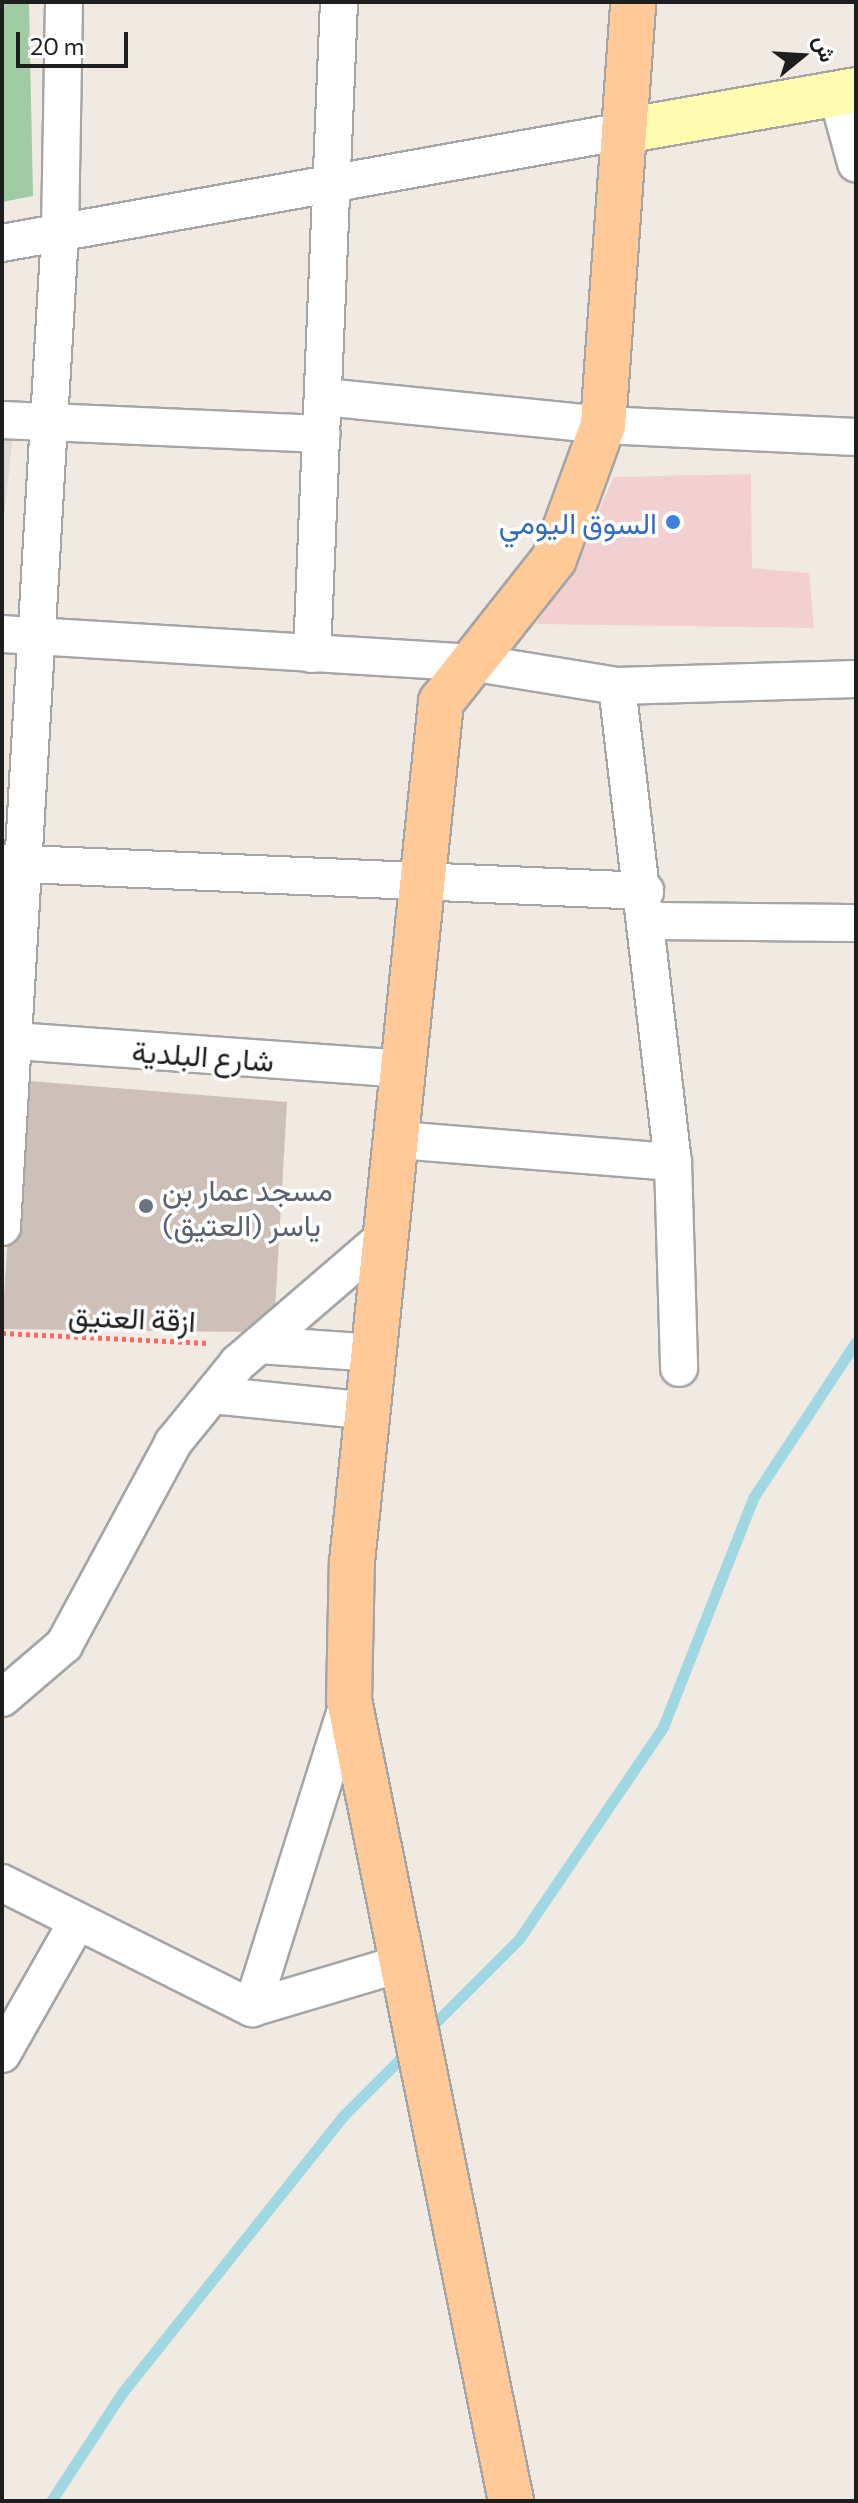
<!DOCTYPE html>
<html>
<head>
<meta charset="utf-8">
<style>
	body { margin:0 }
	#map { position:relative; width:858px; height:2503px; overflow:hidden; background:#f0eae2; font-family:Commissioner,Vazirmatn,sans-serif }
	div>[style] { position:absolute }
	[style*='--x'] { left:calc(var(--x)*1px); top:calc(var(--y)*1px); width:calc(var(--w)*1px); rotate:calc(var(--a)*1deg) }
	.residential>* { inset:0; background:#dcdadb }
	.commercial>* { inset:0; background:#f2d0d1 }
	.cemetery>* { inset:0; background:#a1cba4 }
	.stream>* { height:11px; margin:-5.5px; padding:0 5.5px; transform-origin:5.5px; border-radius:5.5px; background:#9fd8e2 }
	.building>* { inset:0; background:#ccc0b8 }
	.path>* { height:5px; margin-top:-2.5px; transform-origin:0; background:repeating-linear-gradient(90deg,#ff6764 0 4px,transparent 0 8px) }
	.roads { filter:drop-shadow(2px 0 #a5a5a5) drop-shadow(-2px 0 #a5a5a5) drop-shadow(0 2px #a5a5a5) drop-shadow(0 -2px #a5a5a5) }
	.minor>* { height:36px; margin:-18px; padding:0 18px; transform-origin:18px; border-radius:18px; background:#fff }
	.secondary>* { height:44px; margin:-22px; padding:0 22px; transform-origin:22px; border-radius:22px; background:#fffdb1 }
	.primary>* { height:44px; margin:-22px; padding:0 22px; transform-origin:22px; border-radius:22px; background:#ffca98 }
	.dots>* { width:22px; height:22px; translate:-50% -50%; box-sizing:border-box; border:4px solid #fff; border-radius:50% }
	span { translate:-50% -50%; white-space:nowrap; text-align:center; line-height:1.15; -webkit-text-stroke:7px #fff; paint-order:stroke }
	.shop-label { font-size:30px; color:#366cbe }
	.right { translate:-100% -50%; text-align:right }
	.street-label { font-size:30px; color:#1e1e1e }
	.worship-label { font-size:30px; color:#5b616d }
	.left { translate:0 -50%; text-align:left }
	.frame { position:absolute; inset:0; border:4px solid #1e1e1e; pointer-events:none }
	.north { position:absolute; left:762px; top:16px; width:80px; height:80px; -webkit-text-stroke:6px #fff; paint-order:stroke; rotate:72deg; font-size:22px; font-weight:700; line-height:32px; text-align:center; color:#1e1e1e }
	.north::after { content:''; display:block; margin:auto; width:28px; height:36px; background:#1e1e1e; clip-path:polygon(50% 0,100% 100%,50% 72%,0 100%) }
	.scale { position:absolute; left:16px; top:32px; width:112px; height:36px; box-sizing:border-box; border:4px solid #1e1e1e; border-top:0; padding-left:10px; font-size:24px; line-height:28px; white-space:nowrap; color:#1e1e1e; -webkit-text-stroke:6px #fff; paint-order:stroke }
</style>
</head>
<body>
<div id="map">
	<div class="residential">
		<div style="clip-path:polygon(2px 435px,13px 435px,2px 534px)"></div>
	</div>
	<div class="commercial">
		<div style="clip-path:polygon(751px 474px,752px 568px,809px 573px,814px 628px,536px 624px,573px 566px,614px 477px)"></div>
	</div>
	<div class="cemetery">
		<div style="clip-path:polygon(2px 2px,29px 2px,33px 196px,2px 202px)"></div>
	</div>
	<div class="stream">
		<div style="--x:428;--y:2030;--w:129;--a:-45"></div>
		<div style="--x:519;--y:1939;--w:256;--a:-55.8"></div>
		<div style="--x:663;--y:1727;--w:246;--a:-68.5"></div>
		<div style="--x:753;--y:1498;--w:187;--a:-56.6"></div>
		<div style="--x:51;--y:2501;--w:129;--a:-56.7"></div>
		<div style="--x:122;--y:2393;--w:356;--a:-51.4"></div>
		<div style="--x:344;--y:2115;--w:91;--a:-45"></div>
	</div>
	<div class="building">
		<div style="clip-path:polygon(18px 1080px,287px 1102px,275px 1310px,251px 1332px,2px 1329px)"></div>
	</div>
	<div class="path">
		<div style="--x:2;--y:1333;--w:207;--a:2.8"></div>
	</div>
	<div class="roads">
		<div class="minor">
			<div style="--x:837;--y:94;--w:72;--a:74.6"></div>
			<div style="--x:2;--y:243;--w:632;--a:-10.21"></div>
			<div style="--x:324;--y:397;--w:280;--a:5.7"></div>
			<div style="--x:603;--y:425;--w:253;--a:2.7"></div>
			<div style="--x:2;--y:420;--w:320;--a:2.5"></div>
			<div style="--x:2;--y:634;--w:475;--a:3.5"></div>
			<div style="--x:476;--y:663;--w:143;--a:9.3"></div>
			<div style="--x:617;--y:686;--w:239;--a:-1.7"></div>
			<div style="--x:312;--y:654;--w:653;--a:-87.63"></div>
			<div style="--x:617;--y:686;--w:479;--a:83.3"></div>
			<div style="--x:673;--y:1162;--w:206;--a:88.3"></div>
			<div style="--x:2;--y:863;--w:644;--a:2.49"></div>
			<div style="--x:648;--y:921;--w:208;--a:0.6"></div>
			<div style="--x:2;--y:1040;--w:404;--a:4.1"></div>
			<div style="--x:398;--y:1140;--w:276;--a:4.6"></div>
			<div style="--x:2;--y:1227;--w:997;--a:-86.66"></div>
			<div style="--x:60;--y:232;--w:230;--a:-89"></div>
			<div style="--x:259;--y:1345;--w:117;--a:3.9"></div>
			<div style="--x:212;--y:1395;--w:158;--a:5.8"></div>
			<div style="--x:2;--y:1698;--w:82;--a:-40.5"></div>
			<div style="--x:64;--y:1645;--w:230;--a:-61.6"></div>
			<div style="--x:173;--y:1443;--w:103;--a:-50.9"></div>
			<div style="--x:238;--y:1363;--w:199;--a:-40.7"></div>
			<div style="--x:2;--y:1883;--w:280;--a:26.6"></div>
			<div style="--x:252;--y:2008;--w:154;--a:-16.6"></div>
			<div style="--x:252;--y:2008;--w:323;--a:-72.5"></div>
			<div style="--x:2;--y:2054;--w:150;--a:-60.4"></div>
		</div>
		<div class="secondary">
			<div style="--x:624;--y:131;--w:236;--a:-10"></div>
		</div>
		<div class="primary">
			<div style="--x:511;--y:2501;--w:817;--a:-101.43"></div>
			<div style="--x:349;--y:1700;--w:138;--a:-88.8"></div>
			<div style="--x:352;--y:1562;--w:865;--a:-84.09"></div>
			<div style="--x:441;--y:702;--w:182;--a:-51.7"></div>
			<div style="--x:554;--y:559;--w:143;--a:-69.9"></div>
			<div style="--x:603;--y:425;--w:424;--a:-85.9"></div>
		</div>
	</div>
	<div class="dots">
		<div style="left:673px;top:522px;background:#3f7fe0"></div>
		<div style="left:146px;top:1206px;background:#6b7280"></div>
	</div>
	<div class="shop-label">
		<span class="right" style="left:657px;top:522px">السوق اليومي</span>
	</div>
	<div class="street-label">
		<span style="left:203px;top:1055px;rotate:4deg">شارع البلدية</span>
		<span style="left:132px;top:1317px;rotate:3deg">ازقة العتيق</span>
	</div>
	<div class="worship-label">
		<span class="left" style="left:162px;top:1206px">مسجد عمار بن<br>ياسر (العتيق)</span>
	</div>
	<div class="frame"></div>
	<div class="north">ش</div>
	<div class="scale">20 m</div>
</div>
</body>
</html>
